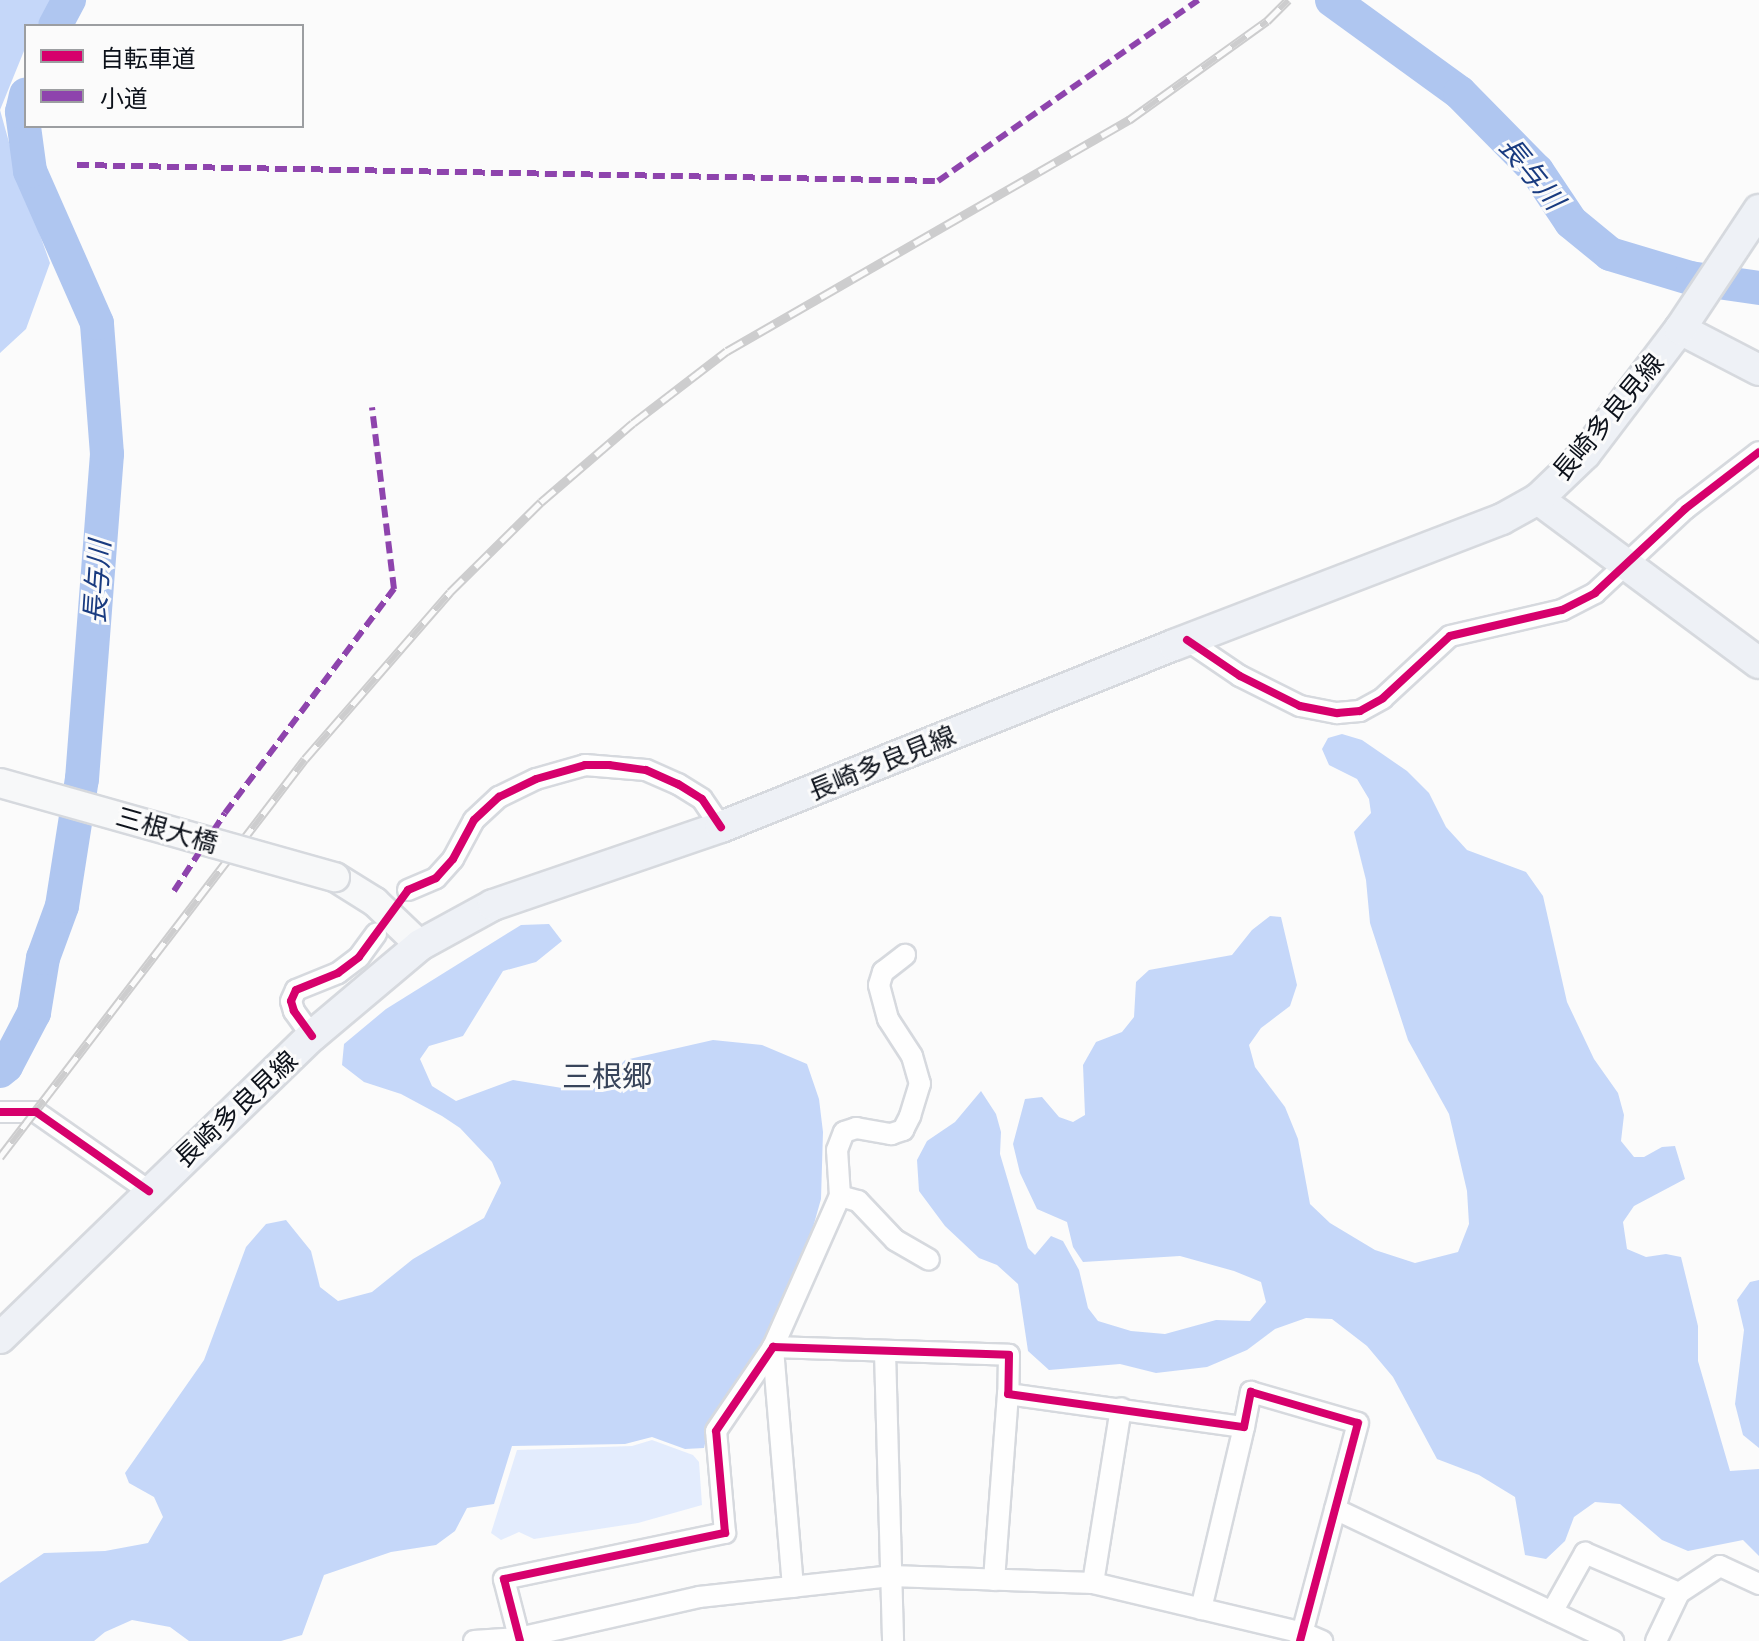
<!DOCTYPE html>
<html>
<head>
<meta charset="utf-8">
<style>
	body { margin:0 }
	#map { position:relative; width:1759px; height:1641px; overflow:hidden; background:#fbfbfb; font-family:Quicksand,"Noto Sans JP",sans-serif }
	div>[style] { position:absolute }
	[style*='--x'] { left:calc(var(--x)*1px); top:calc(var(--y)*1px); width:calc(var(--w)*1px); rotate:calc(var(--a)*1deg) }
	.green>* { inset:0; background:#e3ecfd }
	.forest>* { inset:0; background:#c5d7f9 }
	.river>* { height:34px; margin:-17px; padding:0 17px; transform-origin:17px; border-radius:17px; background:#afc6f0 }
	.roads { filter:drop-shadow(2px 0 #d6d9de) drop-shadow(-2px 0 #d6d9de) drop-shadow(0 2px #d6d9de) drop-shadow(0 -2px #d6d9de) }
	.street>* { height:20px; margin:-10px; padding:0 10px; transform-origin:10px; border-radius:10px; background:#fefefe }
	.secondary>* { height:28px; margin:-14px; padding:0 14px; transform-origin:14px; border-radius:14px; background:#f7f8f9 }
	.primary>* { height:30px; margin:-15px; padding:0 15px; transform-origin:15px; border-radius:15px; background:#eef1f6 }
	.rail>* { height:9px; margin-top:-4.5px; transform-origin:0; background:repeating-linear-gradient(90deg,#fbfbfb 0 18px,#cdcdce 0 36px); box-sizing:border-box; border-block:2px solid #cdcdce }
	.bridges { filter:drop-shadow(2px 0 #d6d9de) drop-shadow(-2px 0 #d6d9de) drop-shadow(0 2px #d6d9de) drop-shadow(0 -2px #d6d9de) }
	.secondary-bridge>* { height:28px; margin:-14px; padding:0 14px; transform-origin:14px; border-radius:14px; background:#f7f8f9 }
	.quiet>* { height:6px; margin-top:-3px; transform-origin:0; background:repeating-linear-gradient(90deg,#8e44ad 0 12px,transparent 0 18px) }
	.cycleway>* { height:8px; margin:-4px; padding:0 4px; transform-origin:4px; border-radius:4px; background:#d6006c }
	span { translate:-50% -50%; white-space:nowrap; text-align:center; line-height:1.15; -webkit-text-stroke:6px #fbfbfb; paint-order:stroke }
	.street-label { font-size:26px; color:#0d121b }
	.water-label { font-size:28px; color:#193b80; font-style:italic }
	.quarter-label { font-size:30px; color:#38445a }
	.legend { position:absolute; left:24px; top:24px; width:280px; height:104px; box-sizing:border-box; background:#fbfbfb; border:2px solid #9c9ea1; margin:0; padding:10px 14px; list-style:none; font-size:24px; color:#0d121b }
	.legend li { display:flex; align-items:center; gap:16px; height:40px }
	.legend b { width:40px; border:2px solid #9c9ea1 }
</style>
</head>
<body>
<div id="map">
	<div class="green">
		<div style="clip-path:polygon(652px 1440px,693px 1455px,699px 1462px,702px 1505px,638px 1523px,534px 1539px,519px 1532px,501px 1540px,491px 1533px,517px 1450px,632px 1446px)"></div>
	</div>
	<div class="forest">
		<div style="clip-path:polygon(0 0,51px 0,37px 26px,26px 26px,26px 46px,0 110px,17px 171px,50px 263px,26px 329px,0 353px)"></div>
		<div style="clip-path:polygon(1342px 734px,1362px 740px,1407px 771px,1429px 793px,1446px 827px,1467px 850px,1526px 872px,1543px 896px,1567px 1002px,1594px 1059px,1618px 1093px,1624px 1115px,1621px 1141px,1634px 1157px,1644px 1157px,1662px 1147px,1675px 1146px,1685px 1179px,1634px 1206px,1623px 1222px,1627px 1249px,1646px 1257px,1666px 1254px,1681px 1257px,1698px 1326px,1698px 1361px,1730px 1471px,1759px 1469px,1759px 1556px,1743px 1540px,1688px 1551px,1662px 1540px,1620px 1504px,1595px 1502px,1574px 1517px,1565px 1541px,1546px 1559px,1525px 1555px,1515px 1497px,1479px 1475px,1437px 1459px,1393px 1377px,1367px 1346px,1332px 1319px,1306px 1318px,1275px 1329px,1247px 1350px,1207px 1367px,1156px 1373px,1120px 1364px,1049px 1370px,1028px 1351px,1018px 1284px,997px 1265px,979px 1258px,945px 1226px,919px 1191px,917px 1160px,927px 1141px,955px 1122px,981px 1091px,996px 1114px,1001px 1132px,1000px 1154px,1028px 1248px,1035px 1255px,1051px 1236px,1063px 1241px,1079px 1270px,1088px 1308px,1098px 1321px,1131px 1331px,1165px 1334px,1216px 1320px,1250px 1321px,1266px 1302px,1261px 1282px,1234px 1271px,1180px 1256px,1083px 1262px,1073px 1247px,1067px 1222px,1037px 1209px,1020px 1173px,1013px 1144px,1025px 1099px,1042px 1097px,1059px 1117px,1073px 1122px,1085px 1115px,1083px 1065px,1096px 1042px,1122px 1032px,1134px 1017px,1136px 982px,1149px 970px,1232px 955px,1252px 930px,1270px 916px,1281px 917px,1297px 985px,1290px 1006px,1261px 1028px,1249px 1045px,1255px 1067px,1285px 1107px,1298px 1139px,1310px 1204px,1330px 1223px,1375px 1250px,1415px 1263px,1458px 1252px,1469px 1224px,1467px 1191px,1449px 1114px,1408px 1040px,1370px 923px,1366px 880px,1354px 832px,1371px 813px,1369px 799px,1357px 779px,1329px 765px,1322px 749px,1328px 738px)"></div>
		<div style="clip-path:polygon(549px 924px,562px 941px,536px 962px,503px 971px,463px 1036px,429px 1046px,420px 1059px,432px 1086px,456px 1101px,513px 1080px,562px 1088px,604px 1082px,625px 1060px,713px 1040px,762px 1045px,807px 1064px,819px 1099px,823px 1132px,821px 1199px,810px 1238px,767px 1338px,711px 1418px,704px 1448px,685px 1449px,652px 1437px,625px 1444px,512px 1446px,494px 1504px,467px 1508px,455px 1531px,436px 1545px,391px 1552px,324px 1575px,302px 1635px,281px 1641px,189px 1641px,170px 1627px,132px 1620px,105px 1632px,94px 1641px,0 1641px,0 1583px,44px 1553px,105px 1551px,148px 1543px,163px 1517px,154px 1497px,129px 1483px,125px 1473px,204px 1360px,246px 1247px,266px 1224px,286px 1220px,311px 1251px,320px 1287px,338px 1301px,372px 1292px,413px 1259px,484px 1218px,501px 1183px,492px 1162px,460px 1128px,442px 1116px,401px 1094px,364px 1082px,342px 1065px,344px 1044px,386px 1009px,521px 925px)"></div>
		<div style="clip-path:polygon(1759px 1280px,1759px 1448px,1743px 1435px,1735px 1404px,1744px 1330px,1737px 1300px,1750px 1282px)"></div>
	</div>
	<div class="river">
		<div style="--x:1332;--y:0;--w:158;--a:36"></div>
		<div style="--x:1460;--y:93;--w:110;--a:45.4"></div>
		<div style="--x:1537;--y:171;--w:61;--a:56.3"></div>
		<div style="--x:1571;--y:222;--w:50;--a:39.4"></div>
		<div style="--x:1610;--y:254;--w:84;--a:16.7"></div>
		<div style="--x:1690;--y:278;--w:70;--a:8.2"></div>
		<div style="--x:55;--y:26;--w:30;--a:-62"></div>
		<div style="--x:0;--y:1071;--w:8;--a:-40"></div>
		<div style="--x:6;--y:1066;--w:60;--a:-62.2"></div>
		<div style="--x:34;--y:1013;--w:56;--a:-80.7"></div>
		<div style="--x:43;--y:958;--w:55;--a:-69.9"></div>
		<div style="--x:62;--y:906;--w:129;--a:-81.1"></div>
		<div style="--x:82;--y:779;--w:326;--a:-85.6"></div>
		<div style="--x:107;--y:454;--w:131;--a:-94.4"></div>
		<div style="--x:97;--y:323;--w:166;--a:-113.8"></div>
		<div style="--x:30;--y:171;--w:60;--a:-97.7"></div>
		<div style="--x:22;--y:112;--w:18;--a:-77"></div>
	</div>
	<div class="roads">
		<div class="street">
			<div style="--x:1187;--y:640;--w:64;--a:34.2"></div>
			<div style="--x:1240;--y:676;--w:67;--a:26.6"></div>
			<div style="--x:1300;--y:706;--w:38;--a:11"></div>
			<div style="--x:1337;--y:713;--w:23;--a:-5"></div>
			<div style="--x:1360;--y:711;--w:26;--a:-29"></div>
			<div style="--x:1383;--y:698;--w:91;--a:-42.8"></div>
			<div style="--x:1450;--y:636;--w:115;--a:-13.1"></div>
			<div style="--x:1562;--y:610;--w:37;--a:-27"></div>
			<div style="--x:1595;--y:593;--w:123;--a:-43"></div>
			<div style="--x:1685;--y:509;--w:93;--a:-37.6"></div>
			<div style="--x:408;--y:890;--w:30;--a:-23"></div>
			<div style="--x:436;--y:878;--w:25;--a:-48"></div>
			<div style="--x:453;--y:859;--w:44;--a:-61.7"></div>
			<div style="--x:474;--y:820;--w:34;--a:-43"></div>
			<div style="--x:499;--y:797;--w:41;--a:-25.9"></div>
			<div style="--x:536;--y:779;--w:51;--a:-15.9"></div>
			<div style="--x:585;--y:765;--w:61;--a:4.7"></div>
			<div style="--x:646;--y:770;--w:35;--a:24"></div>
			<div style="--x:678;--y:784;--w:28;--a:32"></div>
			<div style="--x:702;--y:799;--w:34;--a:56"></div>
			<div style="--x:312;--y:1036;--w:31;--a:-126"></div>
			<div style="--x:294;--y:1011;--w:10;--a:-107"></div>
			<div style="--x:291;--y:1001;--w:12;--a:-66"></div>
			<div style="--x:296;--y:990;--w:45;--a:-22"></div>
			<div style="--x:338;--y:973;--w:26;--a:-37"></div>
			<div style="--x:359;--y:957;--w:29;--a:-54"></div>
			<div style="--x:0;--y:1112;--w:36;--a:0"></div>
			<div style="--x:36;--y:1112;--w:138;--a:35"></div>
			<div style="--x:840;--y:1196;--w:19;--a:16"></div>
			<div style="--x:858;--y:1201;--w:54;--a:46.5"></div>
			<div style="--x:895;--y:1240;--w:39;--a:30"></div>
			<div style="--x:885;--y:1352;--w:289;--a:88.4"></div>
			<div style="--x:1335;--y:1509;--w:308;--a:25.4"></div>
			<div style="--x:994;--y:1580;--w:187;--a:-85.7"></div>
			<div style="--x:1093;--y:1583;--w:177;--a:-80.9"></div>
			<div style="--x:793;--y:1587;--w:241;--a:-94.8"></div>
			<div style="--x:773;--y:1347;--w:165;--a:-66.1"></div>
			<div style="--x:840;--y:1196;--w:46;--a:-93.7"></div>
			<div style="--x:837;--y:1150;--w:19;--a:-69"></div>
			<div style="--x:844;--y:1132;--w:13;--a:-18"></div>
			<div style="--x:856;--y:1128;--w:36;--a:10"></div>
			<div style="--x:891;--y:1134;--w:13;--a:-18"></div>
			<div style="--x:903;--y:1130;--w:16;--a:-63"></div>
			<div style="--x:910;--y:1116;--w:34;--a:-73"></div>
			<div style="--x:920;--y:1084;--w:29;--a:-106"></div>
			<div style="--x:912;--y:1056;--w:44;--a:-123"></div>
			<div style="--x:888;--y:1019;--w:35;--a:-105"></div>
			<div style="--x:879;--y:985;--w:14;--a:-73"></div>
			<div style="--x:883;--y:972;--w:28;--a:-38"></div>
			<div style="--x:1201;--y:1609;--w:187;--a:-76.7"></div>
			<div style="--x:1552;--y:1612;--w:68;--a:-60.8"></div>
			<div style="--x:1585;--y:1553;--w:102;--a:23.1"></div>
			<div style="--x:474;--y:1641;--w:45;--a:-3.8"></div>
			<div style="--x:519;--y:1638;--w:185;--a:-12.8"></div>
			<div style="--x:699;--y:1597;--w:193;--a:-6.2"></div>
			<div style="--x:891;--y:1576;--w:202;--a:2"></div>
			<div style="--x:1093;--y:1583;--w:216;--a:13.4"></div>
			<div style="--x:1303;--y:1633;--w:21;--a:23"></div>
			<div style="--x:520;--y:1641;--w:64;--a:-104.5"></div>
			<div style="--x:504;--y:1579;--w:226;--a:-11.8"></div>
			<div style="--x:725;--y:1533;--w:102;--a:-95"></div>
			<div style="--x:716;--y:1431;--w:102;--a:-55.8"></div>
			<div style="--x:773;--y:1347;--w:236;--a:1.9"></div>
			<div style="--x:1009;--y:1355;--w:39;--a:91"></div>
			<div style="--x:1008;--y:1394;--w:238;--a:8"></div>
			<div style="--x:1244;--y:1427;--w:36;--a:-79"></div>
			<div style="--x:1251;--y:1392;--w:111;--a:16.2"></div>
			<div style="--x:1358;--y:1423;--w:226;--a:104.9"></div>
			<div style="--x:1656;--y:1641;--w:53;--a:-64.4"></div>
			<div style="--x:1679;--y:1593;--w:49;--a:-33.4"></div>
			<div style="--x:1720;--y:1566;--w:43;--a:24.8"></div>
		</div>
		<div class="secondary">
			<div style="--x:335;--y:877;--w:47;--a:32"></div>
			<div style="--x:375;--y:902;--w:62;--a:43.7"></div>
		</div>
		<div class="primary">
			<div style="--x:1680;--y:329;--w:89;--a:27.4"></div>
			<div style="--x:1538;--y:499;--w:275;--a:36.6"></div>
			<div style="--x:0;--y:1338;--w:434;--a:-44.1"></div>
			<div style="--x:312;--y:1036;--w:141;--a:-40.1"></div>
			<div style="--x:420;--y:945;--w:83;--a:-28.7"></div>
			<div style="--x:493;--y:905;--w:241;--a:-18.9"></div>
			<div style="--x:721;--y:827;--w:488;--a:-21.9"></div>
			<div style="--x:1174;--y:645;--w:351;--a:-21"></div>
			<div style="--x:1502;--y:519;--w:41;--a:-29.1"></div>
			<div style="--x:1538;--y:499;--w:65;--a:-43.8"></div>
			<div style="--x:1585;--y:454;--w:157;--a:-52.8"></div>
			<div style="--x:1680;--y:329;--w:143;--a:-56.4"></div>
		</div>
	</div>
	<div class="rail">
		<div style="--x:0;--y:1157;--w:501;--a:-52.54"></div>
		<div style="--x:305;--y:759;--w:221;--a:-49"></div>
		<div style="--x:450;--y:592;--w:128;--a:-44.7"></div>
		<div style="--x:541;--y:502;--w:121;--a:-40.7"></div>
		<div style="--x:633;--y:423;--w:118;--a:-37.5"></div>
		<div style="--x:727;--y:351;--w:464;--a:-29.9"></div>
		<div style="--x:1129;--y:120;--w:170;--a:-35.7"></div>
		<div style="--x:1267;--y:21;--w:30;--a:-45"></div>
	</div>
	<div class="bridges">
		<div class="secondary-bridge">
			<div style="--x:0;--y:783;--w:348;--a:15.7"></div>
		</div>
	</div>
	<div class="quiet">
		<div style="--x:77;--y:165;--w:861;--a:1.06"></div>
		<div style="--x:938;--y:181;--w:317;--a:-34.8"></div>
		<div style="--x:174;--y:891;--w:93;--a:-56.8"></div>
		<div style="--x:225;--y:813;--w:281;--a:-53"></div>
		<div style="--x:394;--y:589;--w:183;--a:-96.9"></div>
	</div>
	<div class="cycleway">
		<div style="--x:1187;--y:640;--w:64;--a:34.2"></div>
		<div style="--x:1240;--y:676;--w:67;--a:26.6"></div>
		<div style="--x:1300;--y:706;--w:38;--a:11"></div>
		<div style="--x:1337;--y:713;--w:23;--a:-5"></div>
		<div style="--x:1360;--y:711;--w:26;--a:-29"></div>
		<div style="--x:1383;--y:698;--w:91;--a:-42.8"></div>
		<div style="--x:1450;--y:636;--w:115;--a:-13.1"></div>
		<div style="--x:1562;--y:610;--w:37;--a:-27"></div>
		<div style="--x:1595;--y:593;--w:123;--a:-43"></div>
		<div style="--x:1685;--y:509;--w:93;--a:-37.6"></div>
		<div style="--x:312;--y:1036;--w:31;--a:-126"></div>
		<div style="--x:294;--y:1011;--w:10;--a:-107"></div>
		<div style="--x:291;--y:1001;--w:12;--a:-66"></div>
		<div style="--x:296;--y:990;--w:45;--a:-22"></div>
		<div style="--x:338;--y:973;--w:26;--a:-37"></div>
		<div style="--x:359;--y:957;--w:83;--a:-53.8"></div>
		<div style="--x:408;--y:890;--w:30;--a:-23"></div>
		<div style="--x:436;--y:878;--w:25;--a:-48"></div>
		<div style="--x:453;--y:859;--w:44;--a:-61.7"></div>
		<div style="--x:474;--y:820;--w:34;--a:-43"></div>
		<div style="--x:499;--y:797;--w:41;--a:-25.9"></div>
		<div style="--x:536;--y:779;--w:51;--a:-15.9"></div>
		<div style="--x:585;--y:765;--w:24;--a:0"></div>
		<div style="--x:609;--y:765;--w:37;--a:8"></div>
		<div style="--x:646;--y:770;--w:35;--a:24"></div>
		<div style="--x:678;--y:784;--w:28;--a:32"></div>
		<div style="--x:702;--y:799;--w:34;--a:56"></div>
		<div style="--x:0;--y:1112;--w:36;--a:0"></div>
		<div style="--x:36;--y:1112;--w:138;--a:35"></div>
		<div style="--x:520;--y:1641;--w:64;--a:-104.5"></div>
		<div style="--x:504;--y:1579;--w:226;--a:-11.8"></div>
		<div style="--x:725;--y:1533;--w:102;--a:-95"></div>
		<div style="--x:716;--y:1431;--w:102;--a:-55.8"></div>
		<div style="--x:773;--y:1347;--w:236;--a:1.9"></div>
		<div style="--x:1009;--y:1355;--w:39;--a:91"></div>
		<div style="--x:1008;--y:1394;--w:238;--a:8"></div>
		<div style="--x:1244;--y:1427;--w:36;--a:-79"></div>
		<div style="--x:1251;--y:1392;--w:111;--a:16.2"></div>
		<div style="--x:1358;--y:1423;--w:226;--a:104.9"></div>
	</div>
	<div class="street-label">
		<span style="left:1608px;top:417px;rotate:-50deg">長崎多良見線</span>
		<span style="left:882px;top:763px;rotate:-22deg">長崎多良見線</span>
		<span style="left:167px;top:830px;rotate:16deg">三根大橋</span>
		<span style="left:236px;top:1109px;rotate:-43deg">長崎多良見線</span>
	</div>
	<div class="water-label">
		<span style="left:1532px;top:173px;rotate:51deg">長与川</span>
		<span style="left:97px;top:582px;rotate:-86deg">長与川</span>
	</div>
	<div class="quarter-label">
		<span style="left:607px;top:1076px">三根郷</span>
	</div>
	<ul class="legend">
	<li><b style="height:10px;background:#d6006c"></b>自転車道</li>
	<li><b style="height:10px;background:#8e44ad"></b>小道</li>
	</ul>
</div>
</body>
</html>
